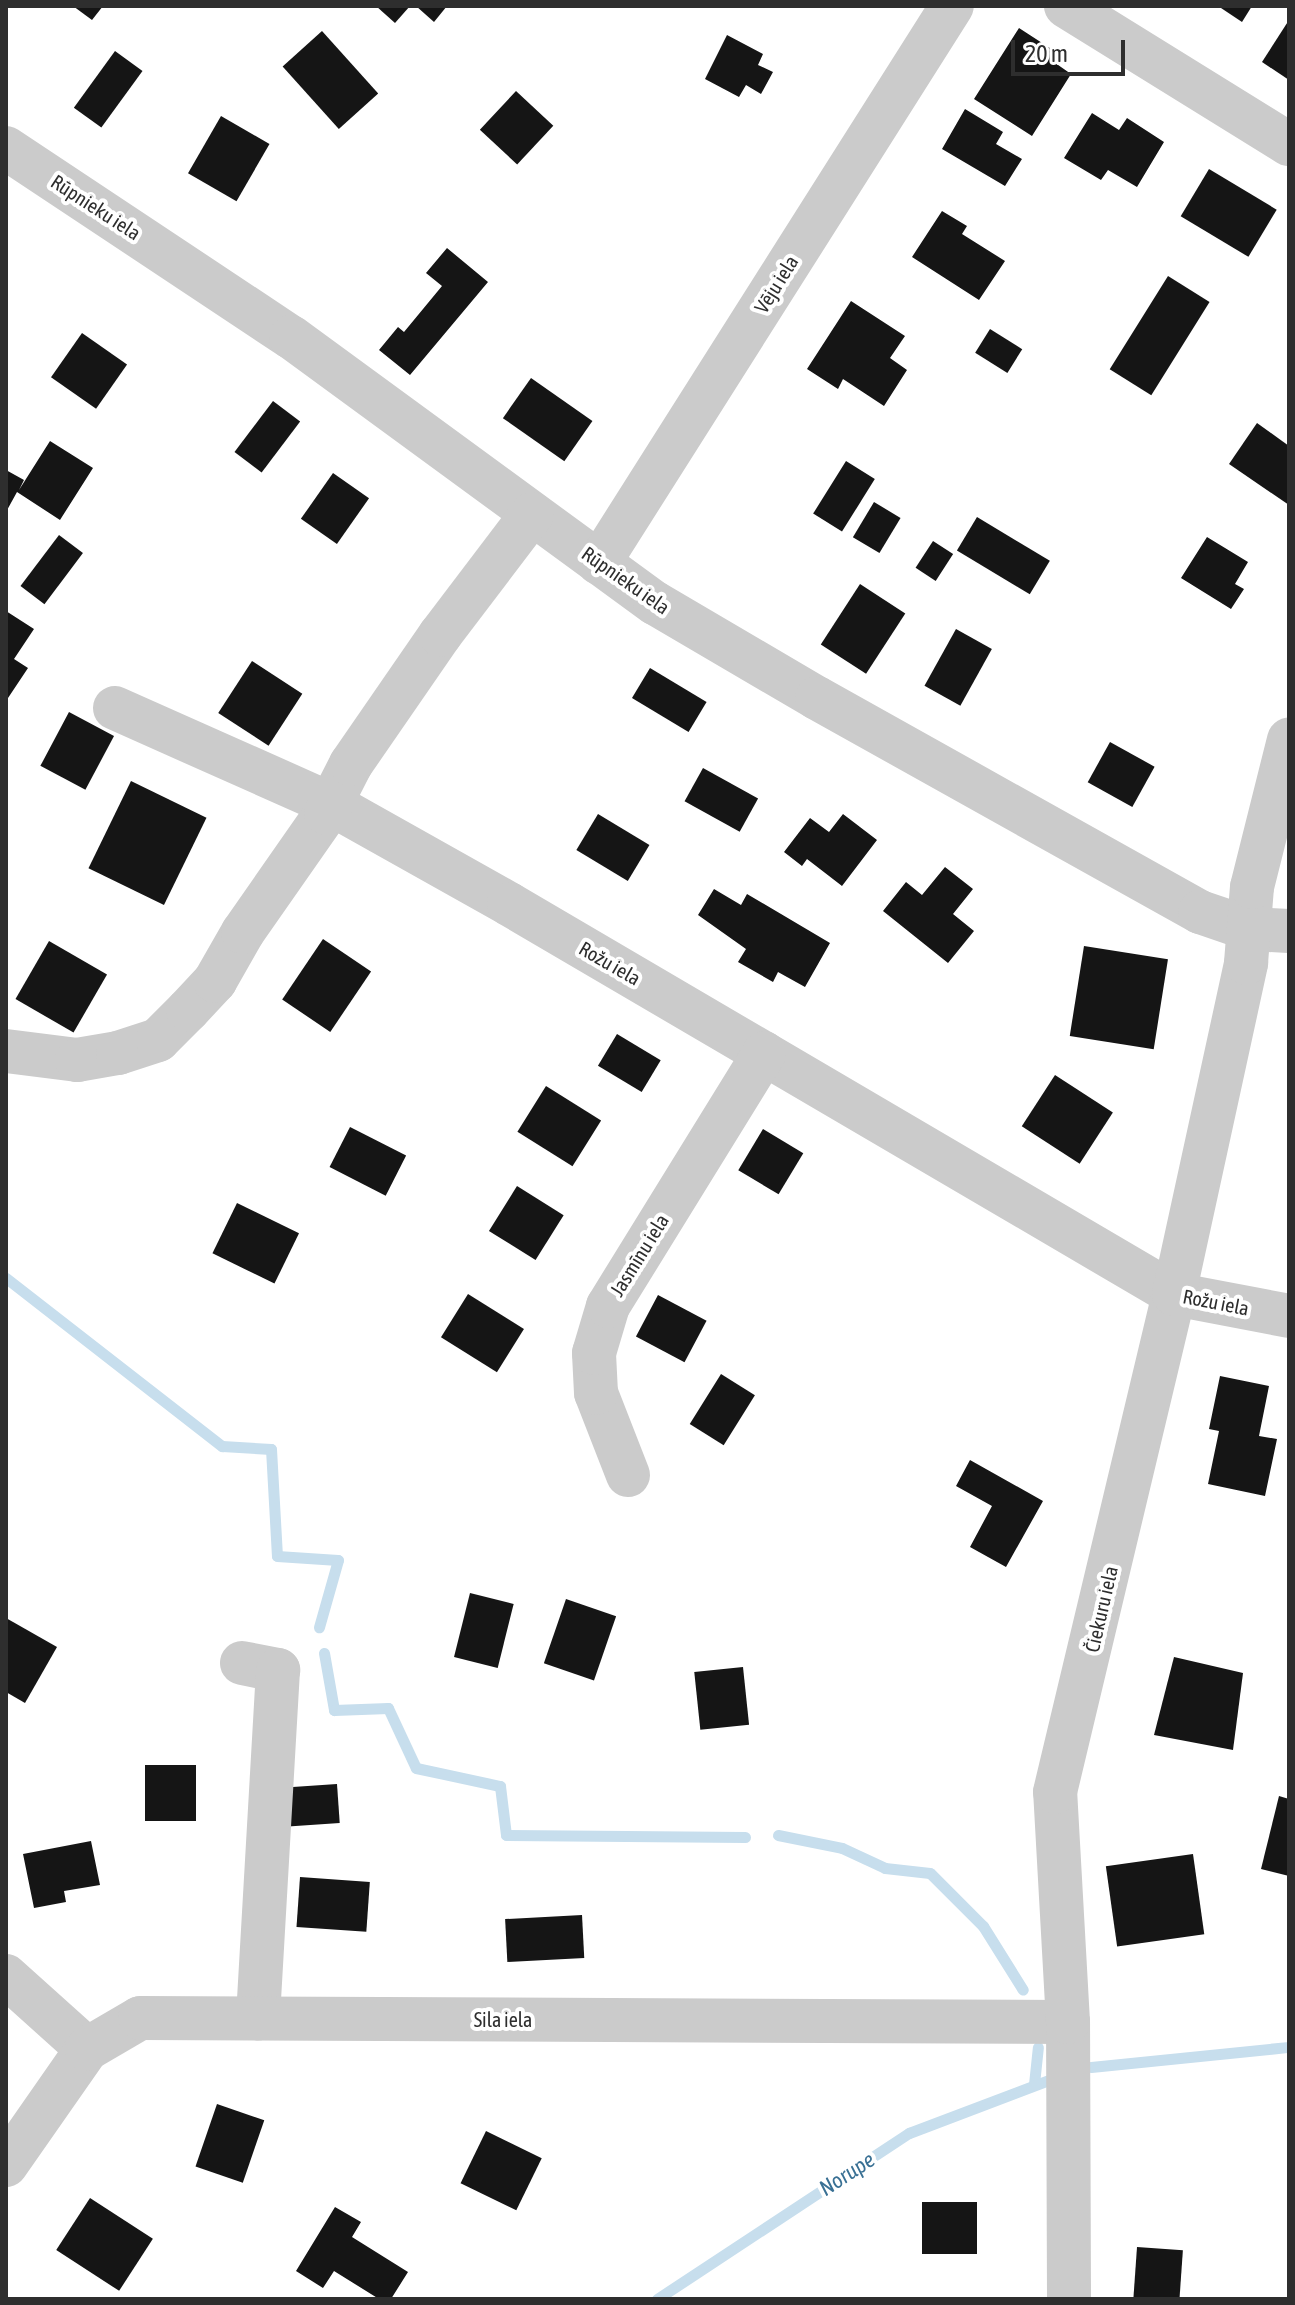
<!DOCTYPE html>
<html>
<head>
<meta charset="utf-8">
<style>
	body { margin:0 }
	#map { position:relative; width:1295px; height:2305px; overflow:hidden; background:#fff; font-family:"Asap Condensed",sans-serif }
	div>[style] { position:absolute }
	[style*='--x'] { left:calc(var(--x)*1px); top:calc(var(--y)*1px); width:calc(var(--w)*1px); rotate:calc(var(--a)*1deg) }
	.stream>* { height:11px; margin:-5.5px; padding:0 5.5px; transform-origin:5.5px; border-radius:5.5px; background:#c7deed }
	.building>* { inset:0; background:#151515; transform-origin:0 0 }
	.minor>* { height:44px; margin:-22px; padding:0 22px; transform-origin:22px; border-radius:22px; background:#cbcbcb }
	span { translate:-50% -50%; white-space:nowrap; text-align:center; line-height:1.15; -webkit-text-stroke:8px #fff; paint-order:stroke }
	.street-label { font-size:20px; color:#2e2e2e }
	.water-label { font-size:22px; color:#397094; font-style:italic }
	.frame { position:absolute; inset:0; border:8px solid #2e2e2e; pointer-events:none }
	.scale { position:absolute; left:1011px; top:40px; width:114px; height:36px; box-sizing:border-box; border:4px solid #2e2e2e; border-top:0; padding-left:10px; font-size:24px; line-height:28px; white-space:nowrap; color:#2e2e2e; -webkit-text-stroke:6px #fff; paint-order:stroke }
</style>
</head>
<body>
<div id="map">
	<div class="stream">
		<div style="--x:6;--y:1278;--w:274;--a:37.9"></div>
		<div style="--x:222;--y:1446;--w:49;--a:3.5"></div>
		<div style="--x:271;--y:1449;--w:107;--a:86.8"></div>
		<div style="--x:277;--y:1556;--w:61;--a:3.8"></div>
		<div style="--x:338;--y:1560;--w:70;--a:105.8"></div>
		<div style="--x:324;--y:1653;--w:58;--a:80"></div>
		<div style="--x:334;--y:1710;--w:54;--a:-2.1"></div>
		<div style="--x:388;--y:1708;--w:66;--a:65"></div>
		<div style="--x:416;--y:1768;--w:86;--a:12.1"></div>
		<div style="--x:500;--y:1786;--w:49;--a:83"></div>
		<div style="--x:506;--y:1835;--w:239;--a:0.5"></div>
		<div style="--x:778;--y:1835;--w:65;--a:11.5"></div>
		<div style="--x:842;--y:1848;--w:47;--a:24.9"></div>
		<div style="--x:885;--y:1868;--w:45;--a:6.3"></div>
		<div style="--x:930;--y:1873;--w:75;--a:45"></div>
		<div style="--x:983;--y:1926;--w:75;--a:58"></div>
		<div style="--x:1091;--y:2067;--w:199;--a:-5.8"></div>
		<div style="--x:1034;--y:2084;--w:37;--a:-84"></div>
		<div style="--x:657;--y:2299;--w:302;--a:-33.4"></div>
		<div style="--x:909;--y:2133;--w:152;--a:-20.8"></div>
	</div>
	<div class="building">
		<div style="clip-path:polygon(73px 6px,103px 6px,92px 20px)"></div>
		<div style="clip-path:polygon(376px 6px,410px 6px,395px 23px)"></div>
		<div style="clip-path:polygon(416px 6px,447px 6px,434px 22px)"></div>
		<div style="clip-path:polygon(1218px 6px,1252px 6px,1242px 22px)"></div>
		<div style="clip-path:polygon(1289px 20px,1289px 80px,1262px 62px)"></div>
		<div style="clip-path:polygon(1019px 28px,1056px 52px,1051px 60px,1071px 74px,1032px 136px,974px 99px)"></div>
		<div style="left:322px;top:31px;width:84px;height:53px;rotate:48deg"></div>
		<div style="clip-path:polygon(727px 35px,763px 54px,758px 65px,773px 72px,761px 94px,746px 85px,739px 97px,705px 79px)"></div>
		<div style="left:115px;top:51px;width:34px;height:70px;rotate:36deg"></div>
		<div style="left:516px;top:91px;width:51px;height:53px;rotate:43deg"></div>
		<div style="clip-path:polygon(965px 109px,1003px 132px,996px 144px,1022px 159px,1005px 186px,942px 149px)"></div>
		<div style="clip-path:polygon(1092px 113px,1119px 130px,1127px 118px,1164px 142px,1137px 187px,1108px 170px,1101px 180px,1064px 158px)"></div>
		<div style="left:221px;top:116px;width:56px;height:66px;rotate:30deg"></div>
		<div style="left:1209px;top:169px;width:79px;height:55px;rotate:31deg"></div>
		<div style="clip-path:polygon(942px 211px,967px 226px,962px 234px,1005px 261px,979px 300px,912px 257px)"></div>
		<div style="clip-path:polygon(447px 248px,488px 282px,410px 375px,379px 350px,398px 327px,404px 332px,442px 286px,426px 273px)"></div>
		<div style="left:1168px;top:276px;width:49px;height:110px;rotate:32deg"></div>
		<div style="clip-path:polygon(851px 301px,905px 336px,890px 358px,907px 370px,884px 406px,843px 379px,838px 389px,807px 369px)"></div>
		<div style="left:990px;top:329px;width:38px;height:28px;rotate:32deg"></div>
		<div style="left:82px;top:333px;width:55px;height:54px;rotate:35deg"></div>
		<div style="left:531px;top:378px;width:75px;height:49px;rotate:35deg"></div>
		<div style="left:273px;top:401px;width:34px;height:64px;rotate:37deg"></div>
		<div style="clip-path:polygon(1257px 423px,1289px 446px,1289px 505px,1229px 464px)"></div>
		<div style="clip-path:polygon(50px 441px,93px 468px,60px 520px,17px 492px,6px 512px,6px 470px,24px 480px,19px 490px)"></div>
		<div style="left:846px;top:461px;width:34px;height:62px;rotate:32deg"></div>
		<div style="left:333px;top:473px;width:44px;height:56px;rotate:35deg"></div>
		<div style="left:874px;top:502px;width:31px;height:41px;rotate:31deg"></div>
		<div style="left:977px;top:517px;width:85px;height:39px;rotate:31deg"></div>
		<div style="left:59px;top:535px;width:30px;height:64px;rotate:37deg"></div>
		<div style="clip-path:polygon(1207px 537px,1248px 562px,1235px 584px,1244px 589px,1231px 609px,1181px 578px)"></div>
		<div style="left:933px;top:541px;width:24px;height:32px;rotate:33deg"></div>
		<div style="left:860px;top:584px;width:54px;height:72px;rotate:33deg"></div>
		<div style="clip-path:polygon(6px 611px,34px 629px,14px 659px,28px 668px,6px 701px)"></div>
		<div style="left:956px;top:629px;width:41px;height:65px;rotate:29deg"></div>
		<div style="left:252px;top:661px;width:60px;height:62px;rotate:33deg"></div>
		<div style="left:650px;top:668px;width:66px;height:35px;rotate:31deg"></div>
		<div style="left:69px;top:712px;width:51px;height:61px;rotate:28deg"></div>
		<div style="left:1110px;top:742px;width:51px;height:46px;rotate:29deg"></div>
		<div style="left:703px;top:768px;width:63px;height:38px;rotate:29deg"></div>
		<div style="left:131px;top:781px;width:84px;height:97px;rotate:26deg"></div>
		<div style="left:598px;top:814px;width:60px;height:42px;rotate:31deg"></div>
		<div style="clip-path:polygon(843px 814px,877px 840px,842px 886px,807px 859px,802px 866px,784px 852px,810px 818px,829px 832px)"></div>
		<div style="clip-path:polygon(945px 867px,973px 889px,953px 914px,974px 931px,948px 963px,883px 911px,906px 882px,922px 895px)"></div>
		<div style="clip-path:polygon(714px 889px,741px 905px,747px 894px,830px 943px,805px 987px,778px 972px,773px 982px,738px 962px,746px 949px,698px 915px)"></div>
		<div style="left:323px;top:939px;width:58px;height:73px;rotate:34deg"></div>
		<div style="left:49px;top:941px;width:67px;height:67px;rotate:30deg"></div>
		<div style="left:1084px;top:946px;width:85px;height:91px;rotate:9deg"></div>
		<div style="left:617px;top:1034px;width:51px;height:37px;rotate:31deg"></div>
		<div style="left:1055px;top:1075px;width:69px;height:61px;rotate:33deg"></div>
		<div style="left:546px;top:1086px;width:65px;height:54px;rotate:32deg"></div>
		<div style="left:350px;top:1127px;width:63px;height:45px;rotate:27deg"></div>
		<div style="left:763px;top:1129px;width:47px;height:48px;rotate:31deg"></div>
		<div style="left:517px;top:1186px;width:55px;height:53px;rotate:32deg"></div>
		<div style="left:237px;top:1203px;width:69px;height:56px;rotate:26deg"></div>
		<div style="left:468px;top:1294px;width:66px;height:51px;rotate:32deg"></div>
		<div style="left:658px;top:1295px;width:55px;height:47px;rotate:28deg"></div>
		<div style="left:721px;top:1374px;width:40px;height:59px;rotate:32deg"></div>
		<div style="clip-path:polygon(1220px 1376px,1269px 1386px,1259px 1436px,1277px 1439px,1265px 1496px,1208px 1484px,1219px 1431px,1209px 1429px)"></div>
		<div style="clip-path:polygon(970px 1460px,1043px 1501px,1006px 1567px,970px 1547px,992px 1506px,956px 1486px)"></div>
		<div style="left:470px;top:1593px;width:45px;height:66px;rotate:14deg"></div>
		<div style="left:566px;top:1599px;width:53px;height:68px;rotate:19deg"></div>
		<div style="clip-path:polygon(6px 1618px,57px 1647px,25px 1703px,6px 1692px)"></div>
		<div style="clip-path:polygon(1174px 1657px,1243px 1673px,1233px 1750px,1154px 1735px)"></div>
		<div style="left:743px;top:1667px;width:58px;height:49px;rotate:84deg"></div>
		<div style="left:145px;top:1765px;width:51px;height:56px"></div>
		<div style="left:337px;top:1784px;width:39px;height:59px;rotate:86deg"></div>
		<div style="clip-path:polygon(1279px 1796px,1289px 1799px,1289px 1876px,1261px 1869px)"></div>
		<div style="clip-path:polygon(91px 1841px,100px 1885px,64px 1891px,66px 1902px,34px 1908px,23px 1854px)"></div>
		<div style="left:1193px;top:1854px;width:81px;height:88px;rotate:82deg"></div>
		<div style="left:300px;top:1877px;width:70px;height:50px;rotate:4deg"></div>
		<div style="left:582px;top:1915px;width:43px;height:77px;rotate:87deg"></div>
		<div style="left:217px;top:2104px;width:50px;height:66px;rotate:19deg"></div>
		<div style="left:486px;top:2131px;width:62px;height:58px;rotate:26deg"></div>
		<div style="left:90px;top:2198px;width:75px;height:62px;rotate:33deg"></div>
		<div style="left:922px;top:2202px;width:55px;height:52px"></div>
		<div style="clip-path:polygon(335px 2207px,361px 2222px,352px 2237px,408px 2272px,391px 2299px,379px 2299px,334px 2271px,323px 2288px,296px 2271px)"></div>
		<div style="left:1137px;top:2247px;width:46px;height:52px;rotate:4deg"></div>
	</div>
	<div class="minor">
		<div style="--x:1066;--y:6;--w:262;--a:31.8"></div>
		<div style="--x:6;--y:148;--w:342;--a:33.6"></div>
		<div style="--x:291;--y:337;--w:451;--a:36.2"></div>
		<div style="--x:655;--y:603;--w:188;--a:30.4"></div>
		<div style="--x:817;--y:698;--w:439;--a:29.2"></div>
		<div style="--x:1200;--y:912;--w:53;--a:18.8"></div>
		<div style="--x:1250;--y:929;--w:39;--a:3"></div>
		<div style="--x:599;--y:563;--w:659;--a:-57.64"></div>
		<div style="--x:115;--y:708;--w:236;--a:24"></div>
		<div style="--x:331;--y:804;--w:204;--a:29.3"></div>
		<div style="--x:509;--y:904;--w:771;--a:30.39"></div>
		<div style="--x:1174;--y:1294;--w:117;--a:10.8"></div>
		<div style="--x:6;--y:1051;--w:72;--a:7.2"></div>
		<div style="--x:77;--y:1060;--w:42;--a:-9.7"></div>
		<div style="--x:118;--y:1053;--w:42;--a:-18"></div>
		<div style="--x:158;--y:1040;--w:42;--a:-45"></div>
		<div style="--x:188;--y:1010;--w:40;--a:-47"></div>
		<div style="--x:215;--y:981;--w:56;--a:-60.3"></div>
		<div style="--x:243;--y:932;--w:145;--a:-55.1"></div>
		<div style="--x:326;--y:813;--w:55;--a:-63"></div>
		<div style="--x:351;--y:764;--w:157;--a:-55.4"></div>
		<div style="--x:440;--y:635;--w:152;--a:-52.8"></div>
		<div style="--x:628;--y:1475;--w:88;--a:-111.3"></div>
		<div style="--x:596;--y:1393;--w:40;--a:-92.9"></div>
		<div style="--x:594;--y:1353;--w:49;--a:-73.4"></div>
		<div style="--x:608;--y:1306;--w:297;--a:-58.3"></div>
		<div style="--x:242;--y:1663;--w:37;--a:11"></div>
		<div style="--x:278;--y:1670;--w:349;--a:93.3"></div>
		<div style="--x:6;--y:1976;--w:109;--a:42"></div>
		<div style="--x:6;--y:2165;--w:141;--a:-55.1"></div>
		<div style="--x:87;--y:2049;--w:61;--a:-30.3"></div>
		<div style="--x:140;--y:2018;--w:928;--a:0.25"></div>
		<div style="--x:1069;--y:2299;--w:277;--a:-90.2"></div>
		<div style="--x:1068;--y:2022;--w:230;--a:-93.2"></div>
		<div style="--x:1055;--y:1792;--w:512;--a:-76.56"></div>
		<div style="--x:1174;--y:1294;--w:339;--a:-77.7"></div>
		<div style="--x:1246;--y:963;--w:76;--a:-85.5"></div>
		<div style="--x:1252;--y:887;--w:152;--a:-75.9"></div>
	</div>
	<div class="street-label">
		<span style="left:96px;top:207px;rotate:33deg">Rūpnieku iela</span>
		<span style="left:776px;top:284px;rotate:-58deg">Vēju iela</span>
		<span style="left:626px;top:580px;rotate:35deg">Rūpnieku iela</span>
		<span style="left:610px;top:963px;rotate:30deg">Rožu iela</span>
		<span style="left:639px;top:1255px;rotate:-58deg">Jasmīnu iela</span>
		<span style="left:1216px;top:1302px;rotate:11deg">Rožu iela</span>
		<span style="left:1101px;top:1609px;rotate:-77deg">Čiekuru iela</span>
		<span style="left:503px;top:2019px">Sila iela</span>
	</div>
	<div class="water-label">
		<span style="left:847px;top:2174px;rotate:-33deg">Norupe</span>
	</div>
	<div class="frame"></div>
	<div class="scale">20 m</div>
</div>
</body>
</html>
